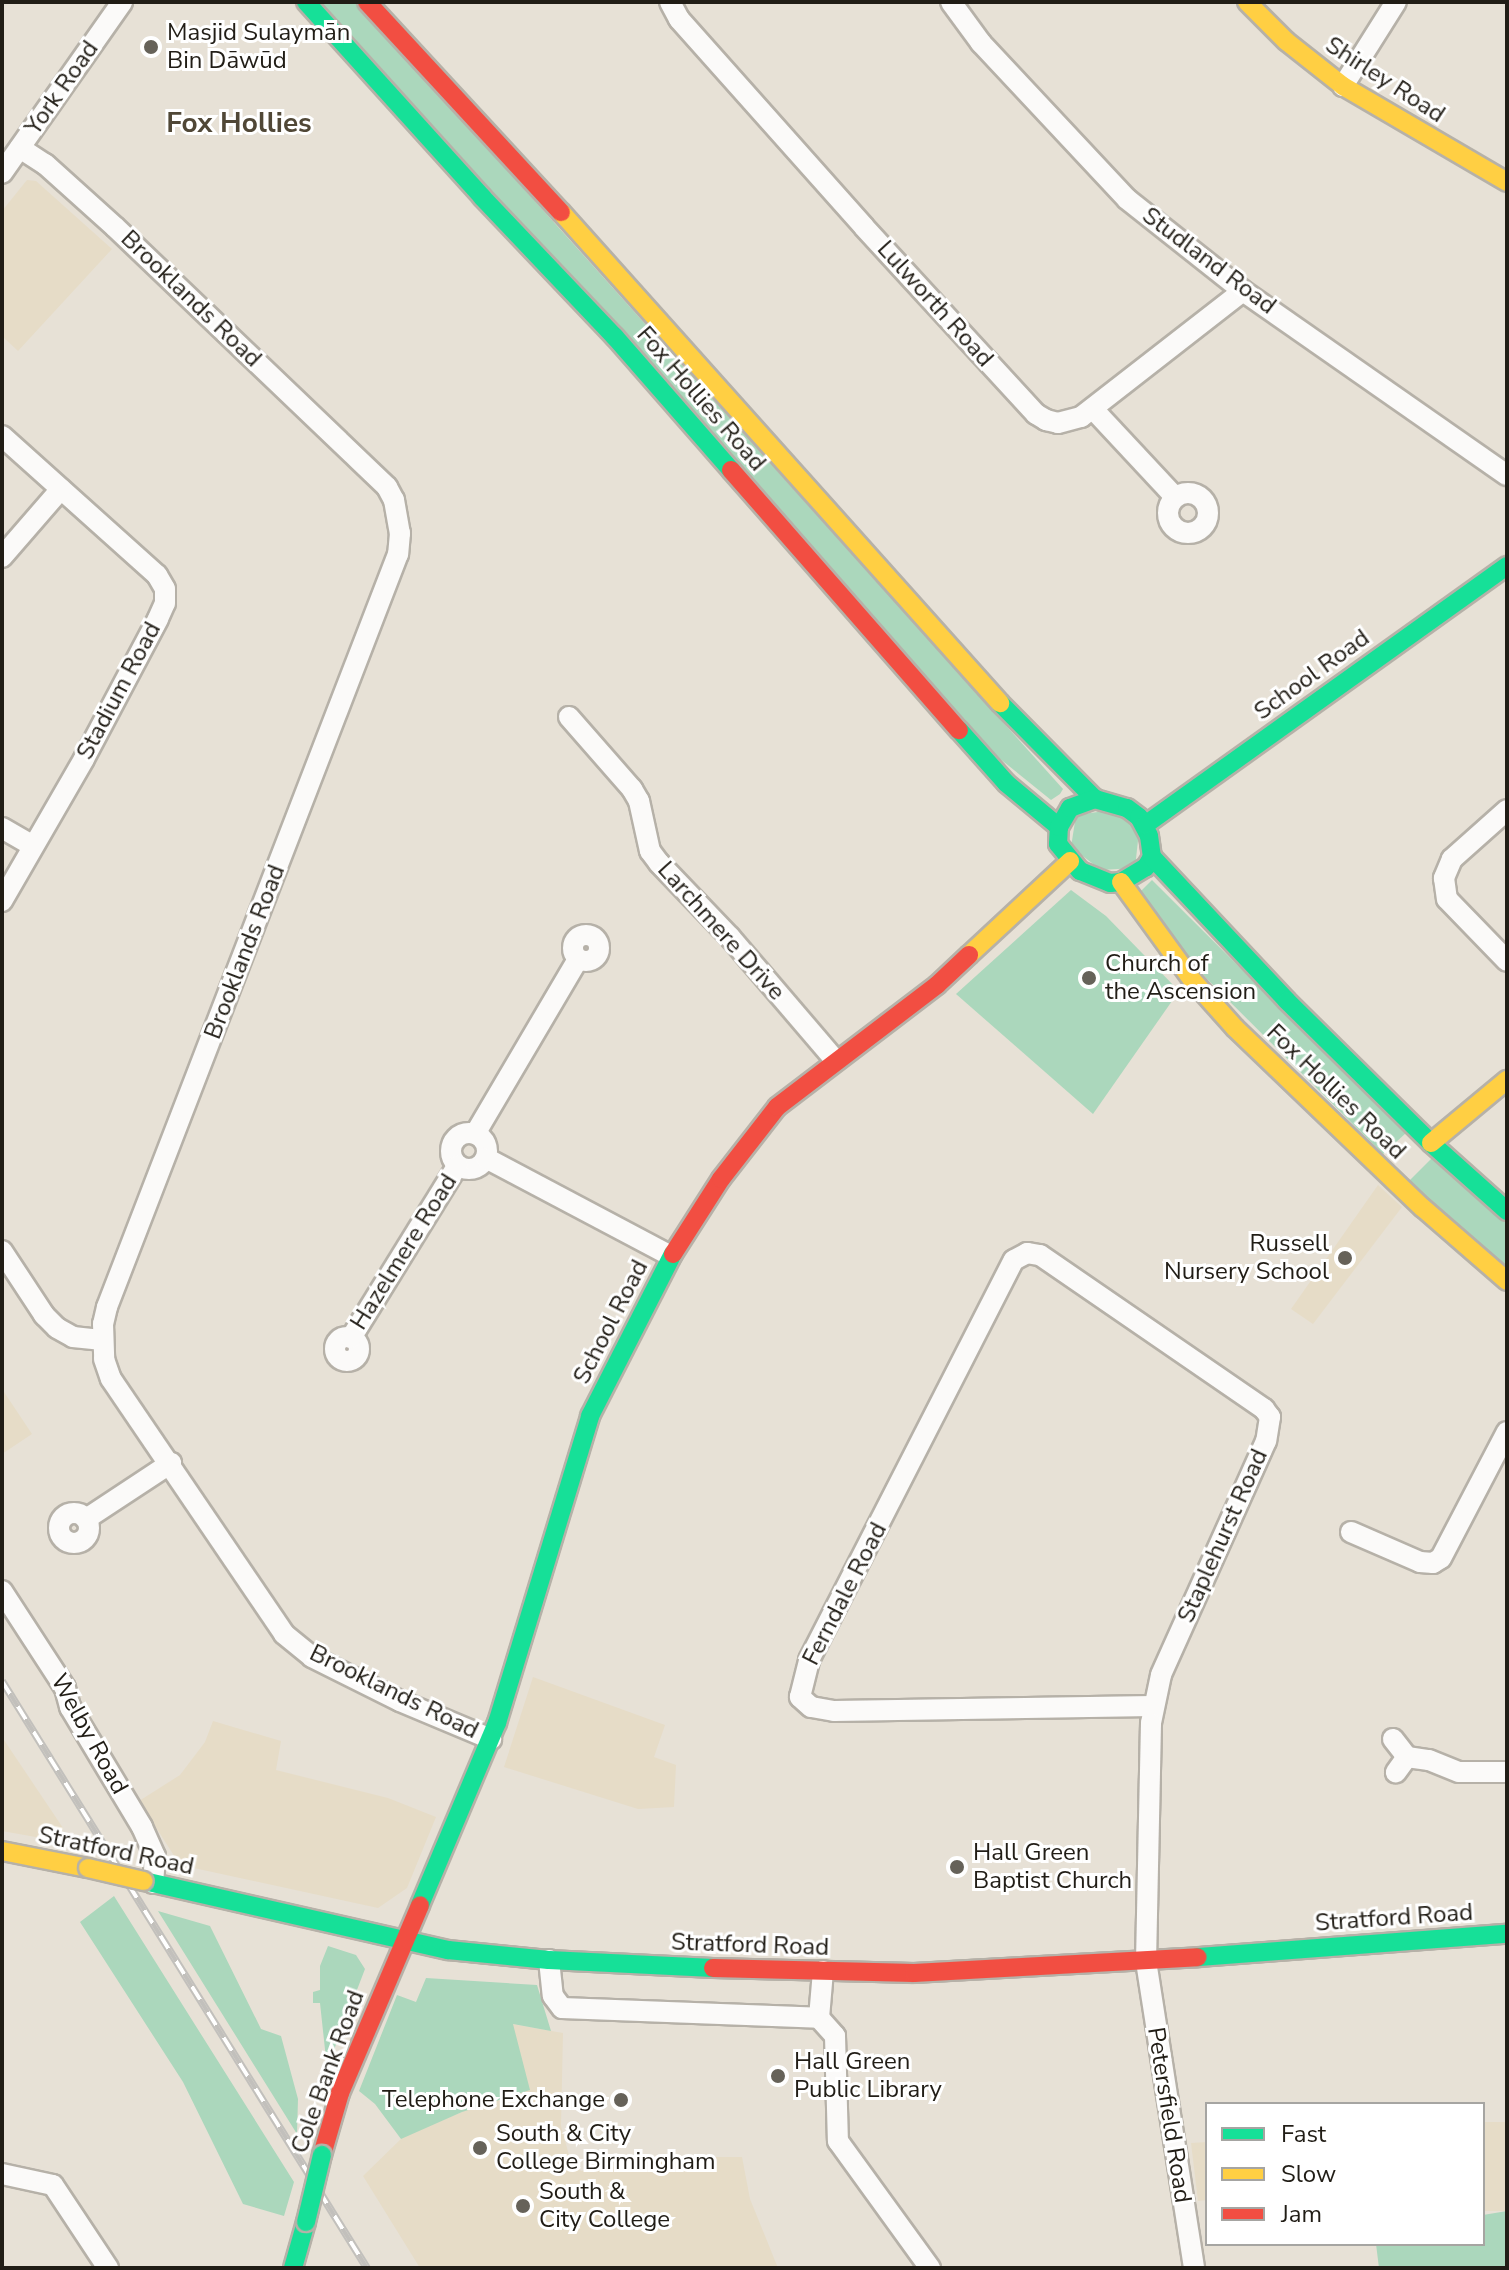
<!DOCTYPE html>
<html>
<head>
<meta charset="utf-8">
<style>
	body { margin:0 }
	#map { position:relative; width:1509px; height:2270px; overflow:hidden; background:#e7e1d6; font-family:"Nunito Sans",sans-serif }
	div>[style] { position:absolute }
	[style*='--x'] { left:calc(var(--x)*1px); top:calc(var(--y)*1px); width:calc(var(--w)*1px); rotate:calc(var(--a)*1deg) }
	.built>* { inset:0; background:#e6dcc7; transform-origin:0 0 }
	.green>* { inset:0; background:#abd7bc }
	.roads { filter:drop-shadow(2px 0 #b6b1a8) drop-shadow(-2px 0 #b6b1a8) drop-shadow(0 2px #b6b1a8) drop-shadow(0 -2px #b6b1a8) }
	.street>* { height:20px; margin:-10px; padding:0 10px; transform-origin:10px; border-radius:10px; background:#fbfaf9 }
	.street>.ring { margin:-10px; padding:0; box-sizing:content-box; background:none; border:20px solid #fbfaf9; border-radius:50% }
	.fast>* { height:18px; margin:-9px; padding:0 9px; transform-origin:9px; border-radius:9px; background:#16e098 }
	.slow>* { height:18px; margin:-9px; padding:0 9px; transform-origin:9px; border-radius:9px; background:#ffcf43 }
	.jam>* { height:18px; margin:-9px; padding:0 9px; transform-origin:9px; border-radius:9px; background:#f24e42 }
	.rail>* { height:8px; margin-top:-4px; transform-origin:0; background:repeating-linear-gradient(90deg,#fff 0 15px,#c2c0bc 0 30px); box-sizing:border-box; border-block:2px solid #c2c0bc }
	.bridges { filter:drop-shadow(2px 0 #b6b1a8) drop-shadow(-2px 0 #b6b1a8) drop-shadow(0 2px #b6b1a8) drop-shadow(0 -2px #b6b1a8) }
	.fast-bridge>* { height:18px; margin:-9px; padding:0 9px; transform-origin:9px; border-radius:9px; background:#16e098 }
	.slow-bridge>* { height:18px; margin:-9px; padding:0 9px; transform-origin:9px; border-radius:9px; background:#ffcf43 }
	.dots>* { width:22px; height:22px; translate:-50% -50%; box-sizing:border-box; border:4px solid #fff; border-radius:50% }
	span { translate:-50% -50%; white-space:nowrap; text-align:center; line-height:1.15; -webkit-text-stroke:6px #fff; paint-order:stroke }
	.poi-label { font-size:24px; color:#211d16 }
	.left { translate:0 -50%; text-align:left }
	.right { translate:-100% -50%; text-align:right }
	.street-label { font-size:24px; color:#211d16 }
	.quarter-label { font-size:28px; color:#504736; font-weight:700 }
	.frame { position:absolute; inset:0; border:4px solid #211d16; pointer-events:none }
	.legend { position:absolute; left:1205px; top:2102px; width:280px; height:144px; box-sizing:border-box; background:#fff; border:2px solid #a6a5a2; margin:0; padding:10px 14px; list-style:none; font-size:24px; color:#211d16 }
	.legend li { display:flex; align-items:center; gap:16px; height:40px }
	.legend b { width:40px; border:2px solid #a6a5a2 }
</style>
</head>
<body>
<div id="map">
	<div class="built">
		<div style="clip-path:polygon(27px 180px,36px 181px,112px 249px,18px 351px,2px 336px,2px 211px)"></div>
		<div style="clip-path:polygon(1378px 1185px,1402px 1207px,1313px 1324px,1291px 1309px)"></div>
		<div style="clip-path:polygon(2px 1389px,32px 1434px,2px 1454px)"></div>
		<div style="clip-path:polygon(533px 1677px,665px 1725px,654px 1757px,676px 1765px,674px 1807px,638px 1809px,504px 1767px)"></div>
		<div style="clip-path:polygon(213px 1721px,281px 1741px,276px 1770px,388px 1798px,436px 1817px,407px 1888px,378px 1908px,180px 1865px,139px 1801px,180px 1775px,205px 1742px)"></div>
		<div style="clip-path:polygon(2px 1737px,63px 1828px,58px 1841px,2px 1831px)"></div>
		<div style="clip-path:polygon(512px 2024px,563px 2033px,561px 2126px,570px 2159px,581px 2171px,693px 2157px,742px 2157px,750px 2199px,778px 2268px,420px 2268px,363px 2176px,404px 2136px,462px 2112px)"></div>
		<div style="left:1507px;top:2122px;width:89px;height:24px;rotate:90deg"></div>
		<div style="clip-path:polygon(1207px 2142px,1207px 2200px,1198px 2201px,1191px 2143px)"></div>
	</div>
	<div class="green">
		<div style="clip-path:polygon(317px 2px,356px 2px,1063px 789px,1060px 794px,1051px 800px,994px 754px)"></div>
		<div style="clip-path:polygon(1112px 810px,1139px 831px,1135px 868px,1101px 870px,1071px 847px,1076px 815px)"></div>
		<div style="clip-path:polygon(1152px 880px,1406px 1133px,1383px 1154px,1206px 978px,1139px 893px)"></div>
		<div style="clip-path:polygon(1071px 890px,1106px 916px,1179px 991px,1093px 1114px,956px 994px)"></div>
		<div style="clip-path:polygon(1433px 1157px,1507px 1223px,1507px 1269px,1409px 1181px)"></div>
		<div style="clip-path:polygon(114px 1896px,294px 2182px,284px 2216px,243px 2204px,183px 2082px,80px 1922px)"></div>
		<div style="clip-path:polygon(158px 1911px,210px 1926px,261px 2029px,281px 2036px,298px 2099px,297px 2134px)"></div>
		<div style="clip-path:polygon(328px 1946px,356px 1955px,365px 1969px,327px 2068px,320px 2003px,313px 2003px,313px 1992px,320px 1990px,320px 1966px)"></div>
		<div style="clip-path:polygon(426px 1978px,537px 1985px,551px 2031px,513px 2024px,530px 2090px,462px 2112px,401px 2139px,375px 2104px,359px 2091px,397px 1995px,416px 2002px)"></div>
		<div style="clip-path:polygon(1507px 2211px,1507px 2268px,1379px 2268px,1376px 2244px,1483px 2244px,1483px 2215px)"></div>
	</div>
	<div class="roads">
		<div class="street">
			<div style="--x:670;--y:2;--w:19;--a:62"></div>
			<div style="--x:679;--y:19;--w:278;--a:48.3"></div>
			<div style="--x:864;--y:227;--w:254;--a:47.4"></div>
			<div style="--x:1036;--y:414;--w:12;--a:31"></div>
			<div style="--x:1046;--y:420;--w:12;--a:14"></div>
			<div style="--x:1058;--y:423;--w:24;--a:-15"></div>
			<div style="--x:1081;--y:417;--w:205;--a:-37.9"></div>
			<div style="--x:951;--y:2;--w:51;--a:53.8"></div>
			<div style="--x:981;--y:43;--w:214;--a:46.9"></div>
			<div style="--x:1127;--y:199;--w:148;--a:38.4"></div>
			<div style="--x:1243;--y:291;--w:322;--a:34.9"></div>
			<div style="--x:1343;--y:86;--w:99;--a:-57.8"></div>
			<div style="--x:20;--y:148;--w:30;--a:33"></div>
			<div style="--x:45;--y:164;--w:94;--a:42"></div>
			<div style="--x:115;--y:227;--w:376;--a:43.7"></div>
			<div style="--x:387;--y:487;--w:15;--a:62"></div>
			<div style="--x:394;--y:500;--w:34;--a:80"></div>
			<div style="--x:400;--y:533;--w:21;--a:95"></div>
			<div style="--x:398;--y:554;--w:807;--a:111.13"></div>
			<div style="--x:107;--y:1307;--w:17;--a:103"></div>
			<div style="--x:103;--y:1324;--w:35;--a:88"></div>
			<div style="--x:104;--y:1359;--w:21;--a:71"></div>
			<div style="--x:111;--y:1379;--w:308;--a:55.8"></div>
			<div style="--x:284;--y:1634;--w:36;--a:39"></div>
			<div style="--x:312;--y:1657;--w:98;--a:26.6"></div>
			<div style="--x:400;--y:1701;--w:99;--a:22.7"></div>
			<div style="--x:2;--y:173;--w:209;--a:-54.9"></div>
			<div style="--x:1093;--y:409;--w:120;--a:47"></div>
			<div style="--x:2;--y:436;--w:208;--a:41.9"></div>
			<div style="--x:157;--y:575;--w:16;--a:60"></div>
			<div style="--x:165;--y:589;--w:14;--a:90"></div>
			<div style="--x:165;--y:603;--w:17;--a:114"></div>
			<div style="--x:158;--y:619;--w:158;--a:117.9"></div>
			<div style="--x:84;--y:759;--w:164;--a:120"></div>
			<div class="ring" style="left:1168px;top:493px;width:20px;height:20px"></div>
			<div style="--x:2;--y:557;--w:90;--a:-49.1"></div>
			<div style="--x:569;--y:717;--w:96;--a:48.8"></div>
			<div style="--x:632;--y:789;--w:14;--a:60"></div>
			<div style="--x:639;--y:801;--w:51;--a:77.6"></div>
			<div style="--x:650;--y:851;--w:15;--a:53"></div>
			<div style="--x:659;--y:863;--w:103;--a:46.2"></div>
			<div style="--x:730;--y:937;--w:162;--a:49.5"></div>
			<div style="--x:1507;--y:810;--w:74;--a:138.3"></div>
			<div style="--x:1452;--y:859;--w:21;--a:113"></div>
			<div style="--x:1444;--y:878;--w:21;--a:82"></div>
			<div style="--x:1447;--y:899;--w:86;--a:45.9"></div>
			<div style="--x:2;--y:828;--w:34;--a:30"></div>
			<div class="ring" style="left:573px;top:935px;width:6px;height:6px"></div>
			<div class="ring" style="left:451px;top:1133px;width:16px;height:16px"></div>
			<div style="--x:475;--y:1134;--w:203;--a:-59.5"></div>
			<div style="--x:486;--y:1158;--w:209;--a:27.9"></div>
			<div style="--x:2;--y:1251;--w:77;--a:56.7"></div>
			<div style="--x:44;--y:1315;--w:18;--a:45"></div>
			<div style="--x:57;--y:1328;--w:18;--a:29"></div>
			<div style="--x:73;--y:1337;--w:30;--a:6"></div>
			<div class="ring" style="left:335px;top:1337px;width:4px;height:4px"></div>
			<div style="--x:351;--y:1338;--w:203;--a:-58.3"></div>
			<div class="ring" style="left:59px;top:1513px;width:10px;height:10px"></div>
			<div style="--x:86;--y:1519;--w:102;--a:-33.4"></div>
			<div style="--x:1351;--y:1532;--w:75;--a:23.5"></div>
			<div style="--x:1420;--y:1562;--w:13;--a:4"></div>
			<div style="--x:1433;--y:1563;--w:9;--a:-32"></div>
			<div style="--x:1441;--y:1558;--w:142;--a:-62.4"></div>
			<div style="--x:2;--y:1591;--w:116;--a:57"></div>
			<div style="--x:65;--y:1688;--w:20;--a:75"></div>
			<div style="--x:70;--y:1707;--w:140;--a:59"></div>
			<div style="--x:142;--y:1827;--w:32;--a:66"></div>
			<div style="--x:155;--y:1856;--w:27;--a:94"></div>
			<div style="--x:1153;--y:1706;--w:319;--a:179.1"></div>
			<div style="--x:834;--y:1711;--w:23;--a:-170"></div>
			<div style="--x:811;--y:1707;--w:15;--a:-138"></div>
			<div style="--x:800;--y:1697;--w:38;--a:-76"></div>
			<div style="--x:809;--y:1660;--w:449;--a:-62.9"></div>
			<div style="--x:1014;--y:1260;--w:15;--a:-28"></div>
			<div style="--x:1027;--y:1253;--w:13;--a:9"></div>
			<div style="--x:1040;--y:1255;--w:272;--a:34.5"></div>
			<div style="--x:1264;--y:1409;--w:10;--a:53"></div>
			<div style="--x:1270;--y:1417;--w:24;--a:99"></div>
			<div style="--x:1266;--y:1441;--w:256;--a:114.2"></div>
			<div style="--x:1161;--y:1675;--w:49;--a:101.8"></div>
			<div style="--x:1151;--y:1723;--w:238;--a:91.2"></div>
			<div style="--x:1146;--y:1961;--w:311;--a:81.1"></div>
			<div style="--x:1393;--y:1739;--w:23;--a:52"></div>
			<div style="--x:1407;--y:1757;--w:19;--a:126"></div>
			<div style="--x:1407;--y:1757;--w:22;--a:8"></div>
			<div style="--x:1429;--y:1760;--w:32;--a:22"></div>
			<div style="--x:1459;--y:1772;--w:48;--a:0"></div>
			<div style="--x:549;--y:1960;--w:36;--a:84"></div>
			<div style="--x:553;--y:1996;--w:15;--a:53"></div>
			<div style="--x:562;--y:2008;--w:257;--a:2.2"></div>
			<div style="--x:823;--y:1971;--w:47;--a:94.9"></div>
			<div style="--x:819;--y:2018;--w:24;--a:48"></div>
			<div style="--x:835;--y:2036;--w:105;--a:88.4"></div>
			<div style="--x:838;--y:2141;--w:157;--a:54.1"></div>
			<div style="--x:2;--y:2174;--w:52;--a:12.2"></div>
			<div style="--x:53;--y:2185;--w:100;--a:56.5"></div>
		</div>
		<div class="fast">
			<div style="--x:306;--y:2;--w:263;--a:47.9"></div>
			<div style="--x:482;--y:197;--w:193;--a:46.5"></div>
			<div style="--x:615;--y:337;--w:176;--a:48.9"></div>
			<div style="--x:1000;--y:703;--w:135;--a:45.3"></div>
			<div style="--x:959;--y:730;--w:71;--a:48.4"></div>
			<div style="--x:1006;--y:783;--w:69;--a:39.7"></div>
			<div style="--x:1095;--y:799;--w:33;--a:16"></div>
			<div style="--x:1127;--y:808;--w:15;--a:37"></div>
			<div style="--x:1139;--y:817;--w:21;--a:62"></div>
			<div style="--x:1149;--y:836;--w:21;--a:82"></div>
			<div style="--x:1152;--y:857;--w:12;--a:121"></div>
			<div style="--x:1146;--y:867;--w:29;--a:149"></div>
			<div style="--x:1121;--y:882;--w:11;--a:175"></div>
			<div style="--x:1110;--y:883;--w:32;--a:-158"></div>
			<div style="--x:1080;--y:871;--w:35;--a:-129"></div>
			<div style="--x:1058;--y:844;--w:17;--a:-87"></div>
			<div style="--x:1059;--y:827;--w:22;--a:-60"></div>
			<div style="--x:1070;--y:808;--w:27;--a:-20"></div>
			<div style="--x:1145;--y:825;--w:445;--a:-35.6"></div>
			<div style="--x:1152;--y:857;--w:197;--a:46.8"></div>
			<div style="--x:1287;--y:1001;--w:202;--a:44.6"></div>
			<div style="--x:1431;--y:1143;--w:102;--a:41.8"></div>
			<div style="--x:144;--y:1881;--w:312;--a:12.8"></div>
			<div style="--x:448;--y:1950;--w:101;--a:5.7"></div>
			<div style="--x:549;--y:1960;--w:164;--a:2.8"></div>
			<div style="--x:420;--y:1905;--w:198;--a:-67.1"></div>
			<div style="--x:497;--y:1723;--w:321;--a:-73.1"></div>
			<div style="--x:590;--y:1416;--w:182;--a:-62.9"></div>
			<div style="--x:1198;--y:1957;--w:310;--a:-4.3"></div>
			<div style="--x:293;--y:2268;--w:48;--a:-74.2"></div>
		</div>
		<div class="slow">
			<div style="--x:1247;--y:2;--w:55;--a:45"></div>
			<div style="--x:1286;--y:41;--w:73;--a:38.3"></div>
			<div style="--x:1343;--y:86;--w:190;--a:30.3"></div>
			<div style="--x:561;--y:212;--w:659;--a:48.2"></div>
			<div style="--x:1121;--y:882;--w:122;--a:54"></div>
			<div style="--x:1193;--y:981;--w:63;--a:48.2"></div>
			<div style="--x:1235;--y:1028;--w:260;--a:43.8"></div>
			<div style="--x:1423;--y:1208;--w:111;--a:41"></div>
			<div style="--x:969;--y:955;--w:138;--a:-42.9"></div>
			<div style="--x:1431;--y:1143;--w:99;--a:-39.7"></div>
			<div style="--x:2;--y:1851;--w:88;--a:11.2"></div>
		</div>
		<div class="jam">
			<div style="--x:367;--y:2;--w:286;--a:47.3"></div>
			<div style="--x:731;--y:470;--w:346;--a:48.8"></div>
			<div style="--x:673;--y:1254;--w:89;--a:-57.4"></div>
			<div style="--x:721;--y:1179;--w:91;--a:-52.1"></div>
			<div style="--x:777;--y:1107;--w:201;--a:-37.3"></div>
			<div style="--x:937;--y:985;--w:44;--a:-43.2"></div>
			<div style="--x:713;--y:1968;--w:201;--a:1.4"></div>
			<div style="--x:914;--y:1973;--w:284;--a:-3.2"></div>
			<div style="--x:322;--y:2155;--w:65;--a:-73.8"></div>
			<div style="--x:340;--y:2093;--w:204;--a:-66.9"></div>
		</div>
	</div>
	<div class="rail">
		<div style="--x:2;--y:1681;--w:691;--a:58.13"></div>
	</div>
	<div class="bridges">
		<div class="fast-bridge">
			<div style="--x:306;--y:2222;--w:69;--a:-76.6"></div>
		</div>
		<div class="slow-bridge">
			<div style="--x:88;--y:1868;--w:57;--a:13.1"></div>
		</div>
	</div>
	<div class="dots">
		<div style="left:151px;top:47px;background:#666259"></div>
		<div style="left:1089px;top:978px;background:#666259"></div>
		<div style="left:1345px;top:1258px;background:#666259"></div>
		<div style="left:957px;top:1867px;background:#666259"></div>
		<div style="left:778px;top:2076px;background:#666259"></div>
		<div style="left:621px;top:2100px;background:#666259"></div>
		<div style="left:480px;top:2148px;background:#666259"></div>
		<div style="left:523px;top:2206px;background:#666259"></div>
	</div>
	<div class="poi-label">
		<span class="left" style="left:167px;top:47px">Masjid Sulaymān<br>Bin Dāwūd</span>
		<span class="left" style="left:1105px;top:978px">Church of<br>the Ascension</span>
		<span class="right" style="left:1329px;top:1258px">Russell<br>Nursery School</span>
		<span class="left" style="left:973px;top:1867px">Hall Green<br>Baptist Church</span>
		<span class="left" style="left:794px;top:2076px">Hall Green<br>Public Library</span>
		<span class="right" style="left:605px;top:2100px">Telephone Exchange</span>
		<span class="left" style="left:496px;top:2148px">South &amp; City<br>College Birmingham</span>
		<span class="left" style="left:539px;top:2206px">South &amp;<br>City College</span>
	</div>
	<div class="street-label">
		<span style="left:1385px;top:80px;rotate:33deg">Shirley Road</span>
		<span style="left:62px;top:88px;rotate:-55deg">York Road</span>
		<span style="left:1209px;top:261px;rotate:37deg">Studland Road</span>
		<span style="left:191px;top:299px;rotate:44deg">Brooklands Road</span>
		<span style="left:935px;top:304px;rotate:48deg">Lulworth Road</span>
		<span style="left:701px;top:399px;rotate:49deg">Fox Hollies Road</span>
		<span style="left:1312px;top:675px;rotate:-36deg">School Road</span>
		<span style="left:119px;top:691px;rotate:-62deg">Stadium Road</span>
		<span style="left:721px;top:931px;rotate:48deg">Larchmere Drive</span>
		<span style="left:245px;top:952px;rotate:-69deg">Brooklands Road</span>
		<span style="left:1336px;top:1092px;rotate:44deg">Fox Hollies Road</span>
		<span style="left:404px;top:1252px;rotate:-58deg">Hazelmere Road</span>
		<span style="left:611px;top:1322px;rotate:-63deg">School Road</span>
		<span style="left:1223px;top:1536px;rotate:-66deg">Staplehurst Road</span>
		<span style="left:845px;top:1594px;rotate:-63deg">Ferndale Road</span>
		<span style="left:394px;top:1692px;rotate:26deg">Brooklands Road</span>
		<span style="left:89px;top:1734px;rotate:61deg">Welby Road</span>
		<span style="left:116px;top:1851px;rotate:12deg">Stratford Road</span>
		<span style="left:1394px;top:1918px;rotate:-4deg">Stratford Road</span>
		<span style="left:750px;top:1945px;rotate:2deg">Stratford Road</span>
		<span style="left:328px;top:2072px;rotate:-70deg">Cole Bank Road</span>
		<span style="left:1169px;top:2115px;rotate:81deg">Petersfield Road</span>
	</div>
	<div class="quarter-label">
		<span style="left:239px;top:123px">Fox Hollies</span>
	</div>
	<div class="frame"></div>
	<ul class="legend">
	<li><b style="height:10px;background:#16e098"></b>Fast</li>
	<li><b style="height:10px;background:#ffcf43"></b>Slow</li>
	<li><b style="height:10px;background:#f24e42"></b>Jam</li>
	</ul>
</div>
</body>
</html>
